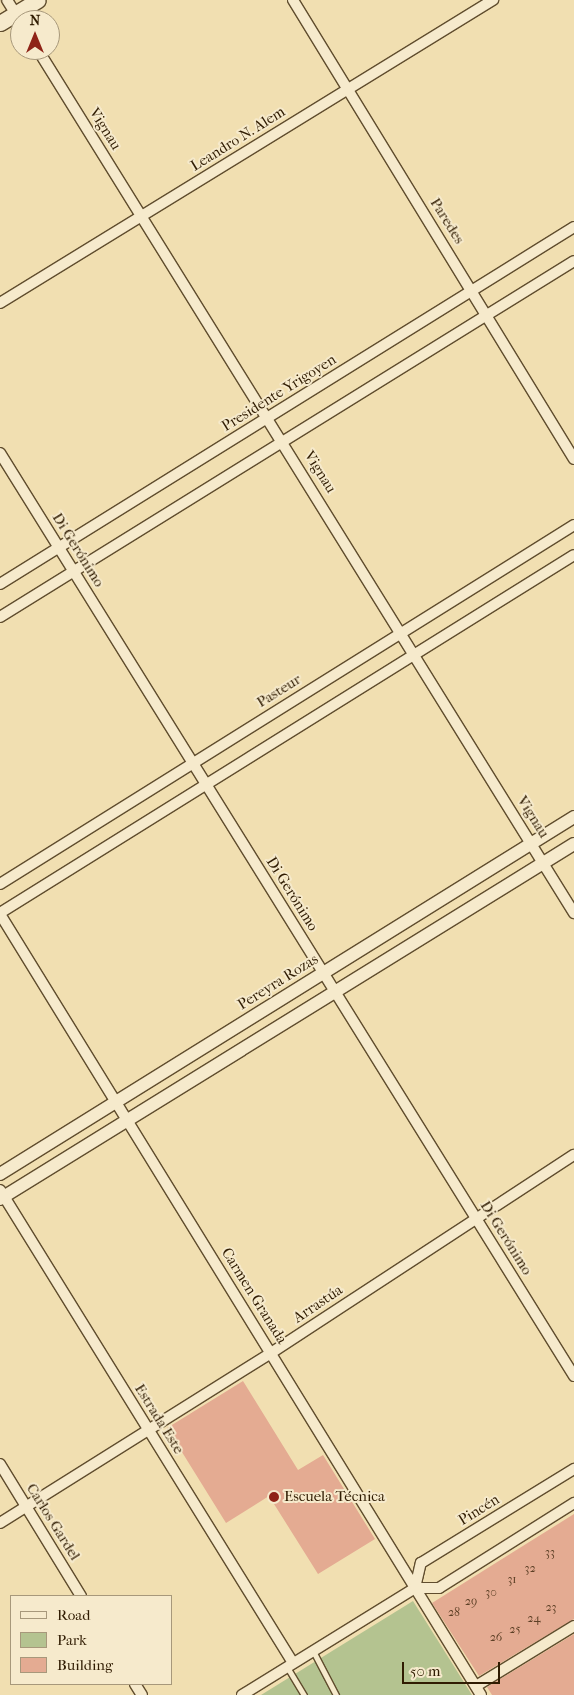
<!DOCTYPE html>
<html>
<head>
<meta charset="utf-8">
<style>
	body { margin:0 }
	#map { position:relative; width:574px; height:1695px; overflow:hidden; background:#f1dfb1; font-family:"IM FELL French Canon",serif }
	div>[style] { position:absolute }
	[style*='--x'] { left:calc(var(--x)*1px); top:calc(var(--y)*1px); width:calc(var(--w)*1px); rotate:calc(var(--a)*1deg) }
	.green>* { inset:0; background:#b4c390 }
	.building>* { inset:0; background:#e4ab92 }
	.roads { filter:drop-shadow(1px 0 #604d2e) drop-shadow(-1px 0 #604d2e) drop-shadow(0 1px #604d2e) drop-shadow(0 -1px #604d2e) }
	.service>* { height:5px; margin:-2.5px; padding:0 2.5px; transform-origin:2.5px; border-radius:2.5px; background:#f6eacc }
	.minor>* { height:10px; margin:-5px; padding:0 5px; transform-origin:5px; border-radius:5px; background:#f6eacc }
	.tertiary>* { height:12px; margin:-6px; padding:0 6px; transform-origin:6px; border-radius:6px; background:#f6eacc }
	.secondary>* { height:15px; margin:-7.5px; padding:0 7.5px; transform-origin:7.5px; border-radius:7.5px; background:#f6eacc }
	.dots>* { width:14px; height:14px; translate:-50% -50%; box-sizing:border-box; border:2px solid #f6eacc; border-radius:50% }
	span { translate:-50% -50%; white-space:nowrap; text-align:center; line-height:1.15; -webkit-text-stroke:4px #f6eacc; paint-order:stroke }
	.number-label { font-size:12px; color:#5d4026 }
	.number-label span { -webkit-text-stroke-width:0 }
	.street-label { font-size:15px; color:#301c02 }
	.poi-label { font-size:15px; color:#301c02 }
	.left { translate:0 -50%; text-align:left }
	.legend { position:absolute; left:10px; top:1595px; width:162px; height:90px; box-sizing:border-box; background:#f6eacc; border:1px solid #a7987b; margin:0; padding:6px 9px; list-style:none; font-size:15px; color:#301c02 }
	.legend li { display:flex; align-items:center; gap:10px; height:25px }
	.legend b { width:25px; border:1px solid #a7987b }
	.north { position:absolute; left:10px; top:10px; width:50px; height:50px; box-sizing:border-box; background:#f6eacc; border:1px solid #a7987b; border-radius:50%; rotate:0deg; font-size:14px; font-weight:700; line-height:20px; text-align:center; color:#301c02 }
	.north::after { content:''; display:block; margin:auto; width:18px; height:22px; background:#8f2418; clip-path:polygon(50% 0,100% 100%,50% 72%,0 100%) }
	.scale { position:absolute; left:402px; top:1662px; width:98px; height:22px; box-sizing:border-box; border:2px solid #301c02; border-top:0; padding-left:6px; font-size:15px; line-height:18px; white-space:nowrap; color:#301c02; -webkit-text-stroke:4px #f6eacc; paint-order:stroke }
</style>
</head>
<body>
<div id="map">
	<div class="green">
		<div style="clip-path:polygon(413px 1601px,472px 1695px,261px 1695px)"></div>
	</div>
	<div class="building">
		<div style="clip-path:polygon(243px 1381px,298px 1470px,323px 1455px,375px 1539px,318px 1574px,269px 1496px,226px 1523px,167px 1428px)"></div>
		<div style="clip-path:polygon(574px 1514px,574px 1619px,479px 1676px,432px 1603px)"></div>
		<div style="clip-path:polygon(574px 1634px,574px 1695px,492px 1695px,487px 1687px)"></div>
	</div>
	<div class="roads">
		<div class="service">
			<div style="--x:313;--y:1651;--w:50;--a:62.4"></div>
			<div style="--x:287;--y:1667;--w:33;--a:59"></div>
		</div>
		<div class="minor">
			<div style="--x:7;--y:0;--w:25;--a:58"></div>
			<div style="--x:293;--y:0;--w:538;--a:58.53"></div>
			<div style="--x:38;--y:50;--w:1016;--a:58.16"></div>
			<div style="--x:0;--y:303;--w:579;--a:-31.58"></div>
			<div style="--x:0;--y:453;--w:1087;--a:58.12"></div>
			<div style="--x:0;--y:584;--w:676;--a:-31.88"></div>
			<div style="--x:0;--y:617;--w:675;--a:-31.81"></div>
			<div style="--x:0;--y:884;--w:677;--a:-32.02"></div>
			<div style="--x:0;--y:913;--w:676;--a:-31.95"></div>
			<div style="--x:0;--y:914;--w:917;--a:58.37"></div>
			<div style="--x:0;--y:1190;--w:556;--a:58.22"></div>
			<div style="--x:0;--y:1464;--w:155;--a:58.5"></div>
			<div style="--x:0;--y:1523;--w:320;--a:-32.1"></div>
			<div style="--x:271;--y:1353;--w:362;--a:-33.2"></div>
			<div style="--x:415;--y:1588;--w:26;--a:-77"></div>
			<div style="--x:421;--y:1563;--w:180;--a:-31.6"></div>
			<div style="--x:135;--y:1684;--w:13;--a:58"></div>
			<div style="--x:476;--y:1686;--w:115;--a:-31.5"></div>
			<div style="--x:242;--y:1695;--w:203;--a:-31.7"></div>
			<div style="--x:415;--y:1588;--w:24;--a:0"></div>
			<div style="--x:439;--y:1588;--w:160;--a:-32.2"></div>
		</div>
		<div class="tertiary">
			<div style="--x:0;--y:1174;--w:676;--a:-31.88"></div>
			<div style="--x:0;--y:1199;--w:675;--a:-31.74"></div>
		</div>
		<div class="secondary">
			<div style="--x:0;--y:23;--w:44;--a:-31.2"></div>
		</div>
	</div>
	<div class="dots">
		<div style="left:274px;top:1497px;background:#8f2418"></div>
	</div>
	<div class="number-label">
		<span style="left:550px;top:1553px">33</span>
		<span style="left:530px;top:1569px">32</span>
		<span style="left:512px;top:1580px">31</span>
		<span style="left:491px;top:1593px">30</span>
		<span style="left:471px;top:1602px">29</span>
		<span style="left:551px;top:1608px">23</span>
		<span style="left:454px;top:1613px">28</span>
		<span style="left:534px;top:1619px">24</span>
		<span style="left:515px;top:1630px">25</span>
		<span style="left:496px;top:1638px">26</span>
	</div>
	<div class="street-label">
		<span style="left:105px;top:129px;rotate:58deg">Vignau</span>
		<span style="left:238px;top:139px;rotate:-32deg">Leandro N. Alem</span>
		<span style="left:447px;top:221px;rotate:58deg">Paredes</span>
		<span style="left:279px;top:393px;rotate:-32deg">Presidente Yrigoyen</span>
		<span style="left:320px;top:472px;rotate:58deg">Vignau</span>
		<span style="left:78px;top:550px;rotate:58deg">Di Gerónimo</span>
		<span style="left:279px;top:691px;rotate:-32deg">Pasteur</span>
		<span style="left:533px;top:817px;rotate:58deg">Vignau</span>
		<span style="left:292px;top:894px;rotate:58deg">Di Gerónimo</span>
		<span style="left:278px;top:982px;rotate:-32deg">Pereyra Rozas</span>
		<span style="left:506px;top:1238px;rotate:58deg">Di Gerónimo</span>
		<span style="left:254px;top:1296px;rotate:58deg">Carmen Granada</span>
		<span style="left:318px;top:1304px;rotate:-34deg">Arrastúa</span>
		<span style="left:159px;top:1419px;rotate:58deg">Estrada Este</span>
		<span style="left:479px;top:1510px;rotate:-32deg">Pincén</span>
		<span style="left:53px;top:1522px;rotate:58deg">Carlos Gardel</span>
	</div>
	<div class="poi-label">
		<span class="left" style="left:284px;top:1497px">Escuela Técnica</span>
	</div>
	<ul class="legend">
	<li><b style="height:6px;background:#f6eacc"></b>Road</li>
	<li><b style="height:14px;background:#b4c390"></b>Park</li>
	<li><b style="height:14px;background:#e4ab92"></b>Building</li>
	</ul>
	<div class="north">N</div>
	<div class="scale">50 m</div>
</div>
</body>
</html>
